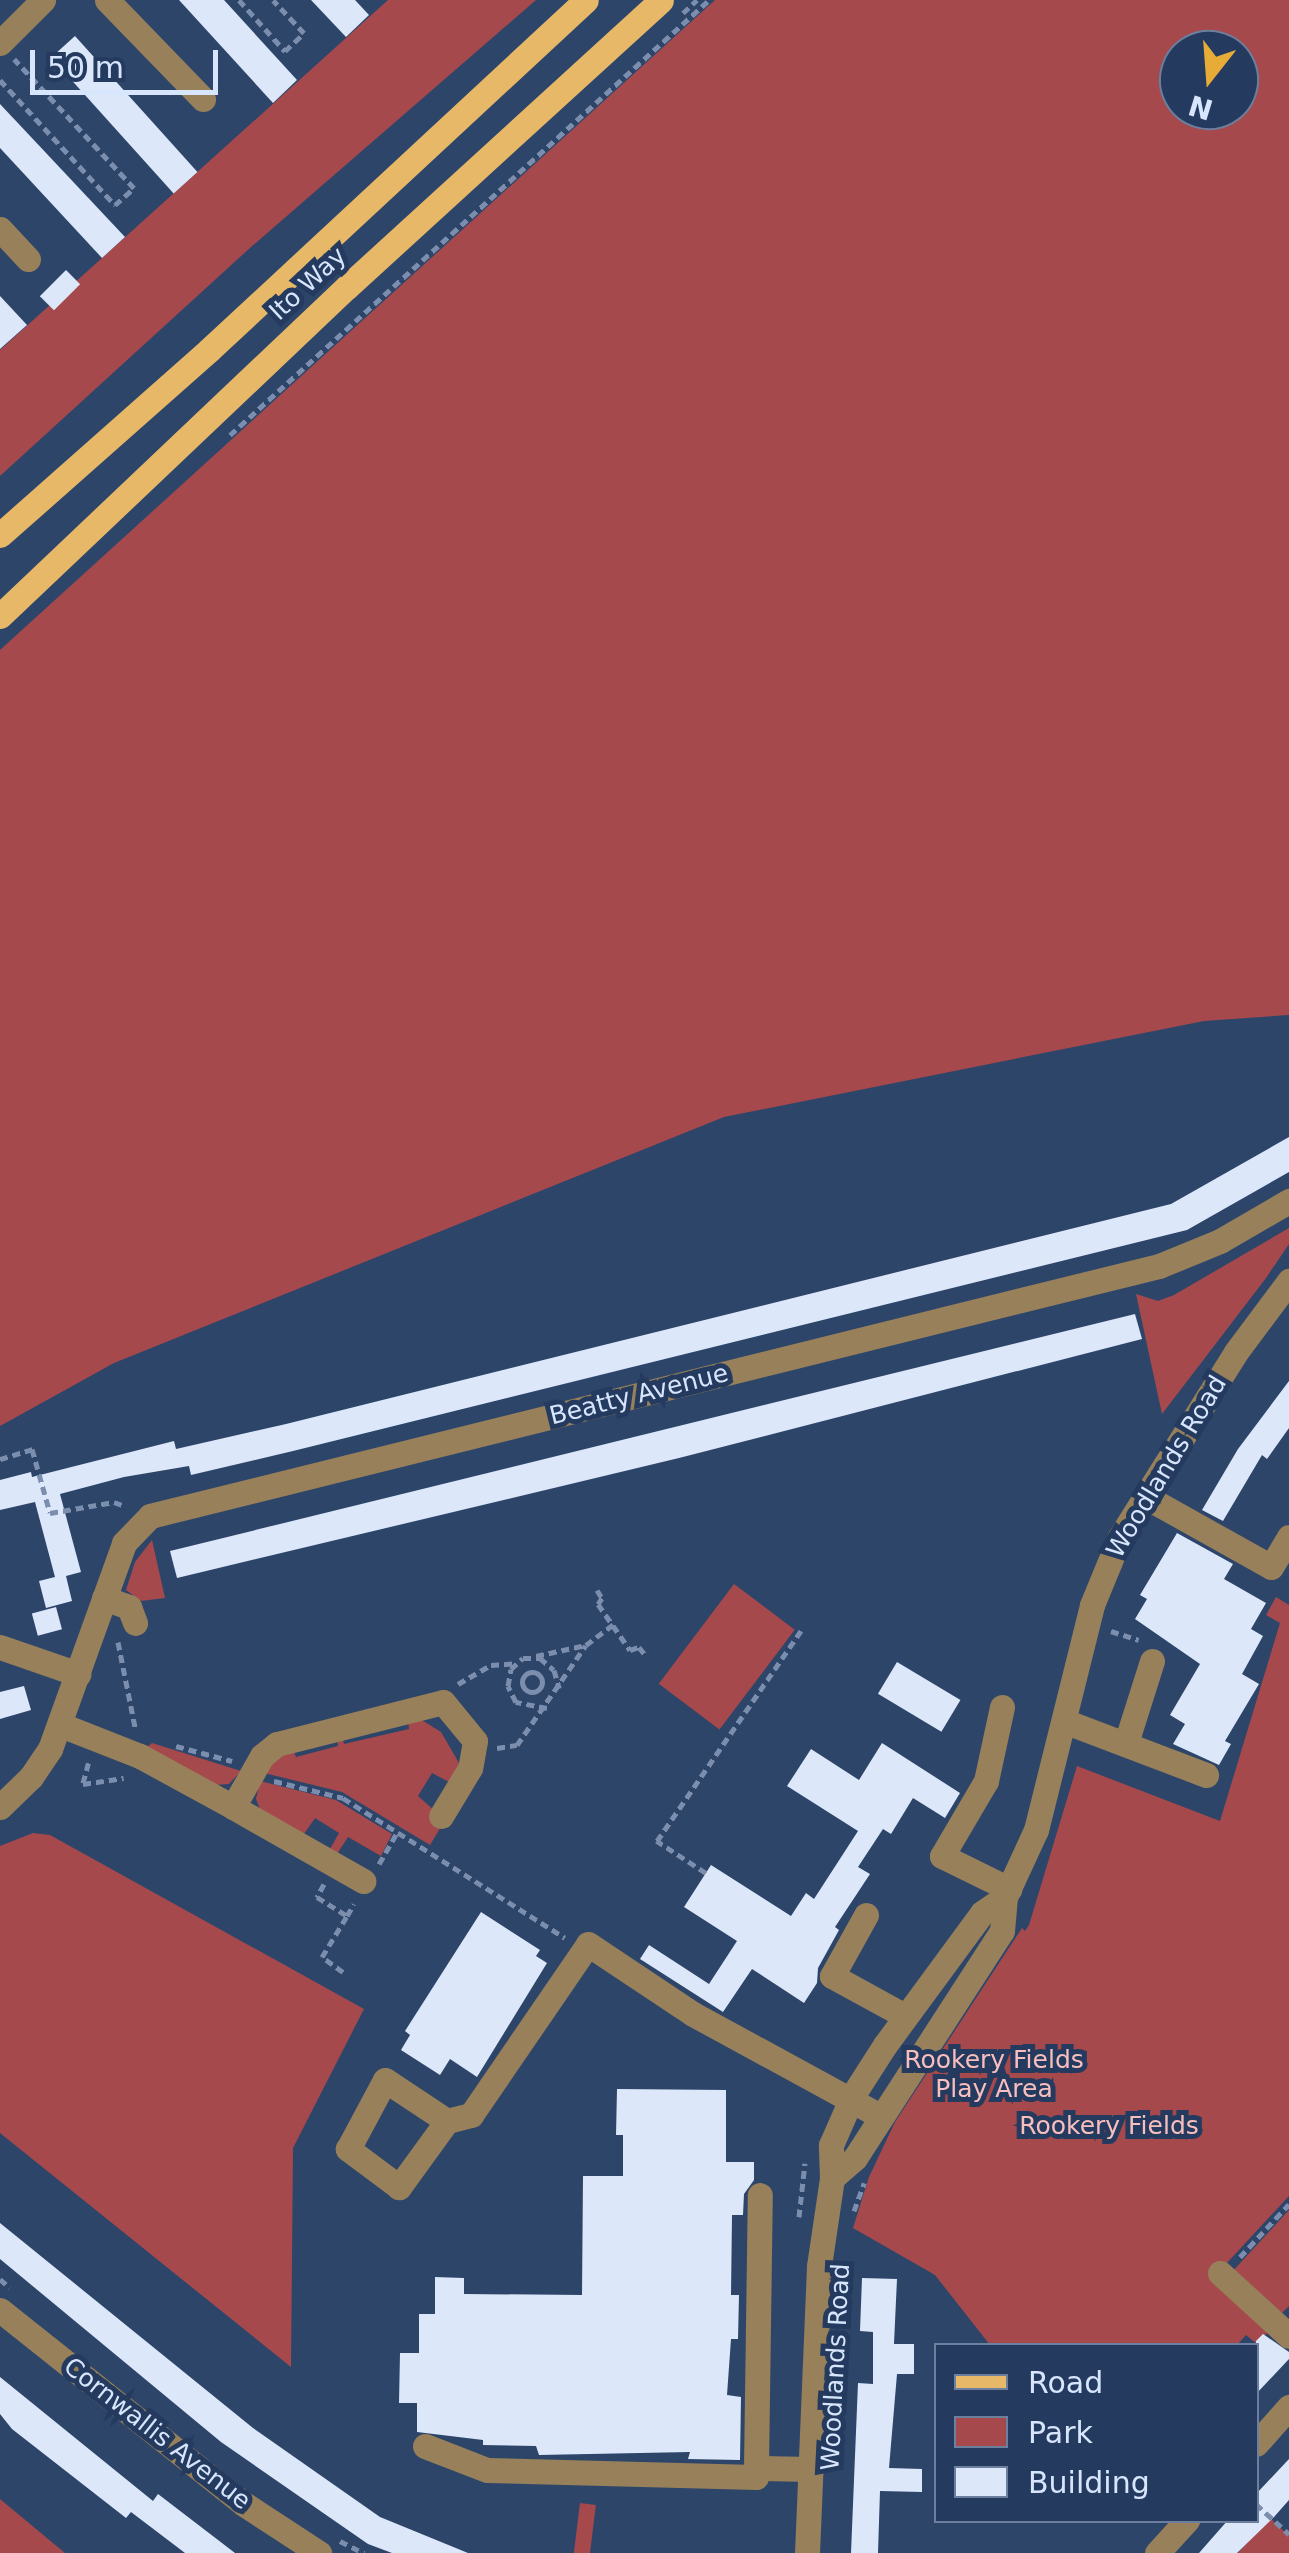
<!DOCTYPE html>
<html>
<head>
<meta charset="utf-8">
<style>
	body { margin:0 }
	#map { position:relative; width:1289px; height:2553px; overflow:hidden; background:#2e456a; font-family:"DejaVu Sans",sans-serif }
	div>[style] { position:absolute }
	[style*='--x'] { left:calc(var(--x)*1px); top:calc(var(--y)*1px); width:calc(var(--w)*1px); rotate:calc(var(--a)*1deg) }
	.green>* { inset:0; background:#a5494d; transform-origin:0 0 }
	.building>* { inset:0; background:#dce7f9; transform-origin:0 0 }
	.path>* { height:5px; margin-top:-2.5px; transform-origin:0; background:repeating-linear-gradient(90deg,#7b8ead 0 8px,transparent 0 13px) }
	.path>.ring { margin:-2.5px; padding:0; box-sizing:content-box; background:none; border:5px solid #7b8ead; border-radius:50% }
	.minor>* { height:25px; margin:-12.5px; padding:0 12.5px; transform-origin:12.5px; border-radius:12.5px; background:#97805a }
	.major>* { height:25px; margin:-12.5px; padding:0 12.5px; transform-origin:12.5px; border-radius:12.5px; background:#e7b867 }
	span { translate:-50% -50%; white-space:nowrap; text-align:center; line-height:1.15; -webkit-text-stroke:10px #243a5e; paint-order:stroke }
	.street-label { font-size:25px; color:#d8e6fd }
	.park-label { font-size:25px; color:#f8bfbe }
	.legend { position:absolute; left:934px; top:2343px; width:325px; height:180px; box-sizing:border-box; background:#243a5e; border:2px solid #6c7f9e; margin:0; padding:12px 18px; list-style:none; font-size:30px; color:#d8e6fd }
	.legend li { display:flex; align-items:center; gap:20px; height:50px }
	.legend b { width:50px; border:2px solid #6c7f9e }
	.north { position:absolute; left:1159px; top:30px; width:100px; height:100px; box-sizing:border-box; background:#243a5e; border:2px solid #6c7f9e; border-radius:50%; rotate:197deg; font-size:28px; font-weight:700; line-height:40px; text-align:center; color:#d8e6fd }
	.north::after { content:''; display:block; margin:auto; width:35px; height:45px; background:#e7ac37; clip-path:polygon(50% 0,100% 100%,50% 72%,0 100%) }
	.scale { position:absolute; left:30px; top:50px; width:188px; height:45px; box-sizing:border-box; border:5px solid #d8e6fd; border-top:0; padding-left:12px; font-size:30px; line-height:35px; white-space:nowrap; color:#d8e6fd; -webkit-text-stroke:8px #243a5e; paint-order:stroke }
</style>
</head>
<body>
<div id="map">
	<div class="green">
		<div style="clip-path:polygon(388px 0,536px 0,251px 247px,0 476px,0 350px)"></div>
		<div style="clip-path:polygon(evenodd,715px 0,1289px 0,1289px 1015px,1204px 1021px,724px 1117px,114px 1363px,0 1426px,0 650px,715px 0,1179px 50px,1239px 50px,1239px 110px,1179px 110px,1179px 50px)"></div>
		<div style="clip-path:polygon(1289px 1228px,1289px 1244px,1266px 1278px,1162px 1414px,1136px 1294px,1158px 1301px,1174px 1295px)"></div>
		<div style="clip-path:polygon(152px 1540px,165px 1598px,141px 1601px,126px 1590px,135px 1562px)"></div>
		<div style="left:734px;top:1584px;width:76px;height:125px;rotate:37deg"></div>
		<div style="clip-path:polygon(1276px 1597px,1289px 1605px,1289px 2196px,1213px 2278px,1270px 2330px,1257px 2344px,1246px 2335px,1237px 2345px,990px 2345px,935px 2275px,853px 2228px,869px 2177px,895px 2122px,1022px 1928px,1025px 1931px,1029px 1925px,1077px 1766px,1220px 1821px,1280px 1623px,1266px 1615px)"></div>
		<div style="clip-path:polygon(420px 1719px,441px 1732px,459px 1763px,449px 1782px,432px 1773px,418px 1796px,445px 1820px,430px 1845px,342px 1792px,264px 1773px,274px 1758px,292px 1747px,296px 1757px,338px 1746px,337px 1736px,342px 1736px,344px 1744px,409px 1729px,408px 1720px)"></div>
		<div style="clip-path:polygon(152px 1743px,241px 1771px,229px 1784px,215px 1785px,147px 1747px)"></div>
		<div style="clip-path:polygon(260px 1781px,336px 1800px,392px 1834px,381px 1856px,348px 1837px,337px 1854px,330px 1849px,339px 1833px,315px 1818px,304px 1834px,260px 1809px,256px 1799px)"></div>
		<div style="clip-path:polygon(33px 1833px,50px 1835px,364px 2009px,293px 2148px,291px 2367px,0 2133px,0 1846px)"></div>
		<div style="clip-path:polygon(1289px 2210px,1289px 2306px,1280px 2315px,1231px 2273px)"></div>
		<div style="clip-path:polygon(0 2499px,65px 2553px,0 2553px)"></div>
		<div style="left:580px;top:2503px;width:16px;height:51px;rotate:7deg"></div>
		<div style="clip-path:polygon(1269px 2517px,1289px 2536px,1289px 2553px,1238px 2553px)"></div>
	</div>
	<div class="building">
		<div style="clip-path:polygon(179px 0,224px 0,297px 80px,273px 103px)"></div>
		<div style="clip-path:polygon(311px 0,355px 0,369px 15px,346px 37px)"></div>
		<div style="left:75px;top:36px;width:183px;height:32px;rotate:48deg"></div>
		<div style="clip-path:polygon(0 104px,125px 237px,102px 258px,0 148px)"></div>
		<div style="left:66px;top:270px;width:20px;height:37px;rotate:45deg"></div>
		<div style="clip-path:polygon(0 296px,27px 325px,0 349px)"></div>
		<div style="clip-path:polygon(1289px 1137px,1289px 1172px,1187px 1230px,293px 1451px,191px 1475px,189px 1466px,124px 1477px,60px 1494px,81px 1572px,66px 1576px,72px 1601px,46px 1608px,39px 1581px,55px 1577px,35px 1502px,0 1510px,0 1480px,31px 1472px,32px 1477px,174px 1441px,176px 1449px,286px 1424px,1171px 1204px)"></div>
		<div style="clip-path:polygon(1135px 1314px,1142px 1339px,679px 1458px,177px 1578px,170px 1551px)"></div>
		<div style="clip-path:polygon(1289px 1381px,1289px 1428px,1267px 1459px,1262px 1455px,1223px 1521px,1202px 1510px,1238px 1449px)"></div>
		<div style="clip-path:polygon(1177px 1533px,1233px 1564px,1224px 1579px,1266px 1603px,1251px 1629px,1263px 1636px,1242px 1674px,1259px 1684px,1225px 1741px,1231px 1744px,1219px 1765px,1173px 1744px,1185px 1724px,1170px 1715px,1200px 1664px,1135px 1619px,1147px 1599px,1140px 1595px)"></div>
		<div style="left:56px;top:1607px;width:23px;height:25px;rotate:75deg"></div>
		<div style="left:897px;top:1662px;width:74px;height:37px;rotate:31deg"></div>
		<div style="clip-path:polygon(24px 1686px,31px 1710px,0 1719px,0 1692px)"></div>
		<div style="clip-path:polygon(882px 1743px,960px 1793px,945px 1818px,913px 1798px,891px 1834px,883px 1829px,858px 1867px,870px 1874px,835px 1927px,839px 1930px,818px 1968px,817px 1983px,804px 2003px,752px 1969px,723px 2012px,640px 1959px,649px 1945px,709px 1984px,737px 1941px,684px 1907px,711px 1865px,791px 1916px,806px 1893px,814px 1899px,858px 1831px,787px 1786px,811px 1749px,859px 1780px)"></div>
		<div style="clip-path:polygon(481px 1912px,540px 1950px,536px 1956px,547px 1963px,477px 2077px,450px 2059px,440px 2075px,401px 2050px,410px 2035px,405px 2031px)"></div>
		<div style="clip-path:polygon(617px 2089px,726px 2090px,726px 2162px,754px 2162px,754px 2180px,744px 2194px,743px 2215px,732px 2215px,731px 2295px,739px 2295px,738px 2339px,731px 2339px,727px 2395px,741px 2397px,740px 2460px,688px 2459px,690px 2452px,539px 2455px,536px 2446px,483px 2445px,483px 2440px,417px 2432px,417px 2403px,399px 2403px,400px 2353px,419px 2353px,419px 2314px,435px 2314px,435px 2277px,464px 2278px,464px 2294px,582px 2295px,583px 2176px,623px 2176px,623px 2135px,616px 2135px)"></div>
		<div style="clip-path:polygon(0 2223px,253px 2428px,380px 2517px,468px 2553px,392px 2553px,368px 2544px,221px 2442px,0 2259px)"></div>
		<div style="clip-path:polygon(862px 2278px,897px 2279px,894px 2344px,914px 2344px,914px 2374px,897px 2374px,889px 2468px,922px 2469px,922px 2492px,880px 2491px,878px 2553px,851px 2553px,858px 2383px,873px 2384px,873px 2332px,860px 2331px)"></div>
		<div style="clip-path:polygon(1263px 2334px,1289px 2352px,1289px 2359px,1256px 2394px,1256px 2341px)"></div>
		<div style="clip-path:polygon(0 2377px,153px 2501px,158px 2494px,235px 2553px,185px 2553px,131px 2512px,126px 2518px,12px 2429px,0 2414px)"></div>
		<div style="clip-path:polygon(1289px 2459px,1289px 2500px,1274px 2517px,1237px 2553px,1199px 2553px,1228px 2520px,1256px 2520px,1256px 2494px)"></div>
	</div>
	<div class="path">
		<div style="--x:239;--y:0;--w:69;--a:48"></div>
		<div style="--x:285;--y:51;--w:26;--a:-43"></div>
		<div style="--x:304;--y:33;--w:45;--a:-133.2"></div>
		<div style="--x:683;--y:13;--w:19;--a:-43"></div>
		<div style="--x:0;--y:80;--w:170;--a:47.4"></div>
		<div style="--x:115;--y:205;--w:25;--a:-42"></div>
		<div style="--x:134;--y:188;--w:176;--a:-132.9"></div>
		<div style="--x:230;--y:435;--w:647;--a:-42.24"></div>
		<div style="--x:0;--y:1459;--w:34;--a:-17"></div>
		<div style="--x:32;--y:1449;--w:66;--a:74.3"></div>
		<div style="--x:50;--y:1513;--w:65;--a:-9.8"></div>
		<div style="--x:114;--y:1502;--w:12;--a:20"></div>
		<div style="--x:597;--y:1590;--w:9;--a:58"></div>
		<div style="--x:602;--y:1598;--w:7;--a:124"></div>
		<div style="--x:598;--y:1604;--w:56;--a:55.2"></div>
		<div style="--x:630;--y:1650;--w:9;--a:-18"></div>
		<div style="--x:639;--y:1647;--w:11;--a:52"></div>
		<div style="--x:1111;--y:1631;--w:29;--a:18"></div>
		<div style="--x:118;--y:1642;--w:87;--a:78.7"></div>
		<div style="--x:536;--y:1656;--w:51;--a:-12.4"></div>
		<div class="ring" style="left:522px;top:1672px;width:15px;height:15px"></div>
		<div style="--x:458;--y:1684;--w:38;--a:-30"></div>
		<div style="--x:491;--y:1665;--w:26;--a:-4"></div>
		<div style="--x:547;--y:1708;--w:32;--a:-169"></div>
		<div style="--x:516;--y:1702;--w:18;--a:-117"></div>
		<div style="--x:508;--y:1686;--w:17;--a:-80"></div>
		<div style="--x:511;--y:1669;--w:16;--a:-43"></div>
		<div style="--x:523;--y:1658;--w:17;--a:0"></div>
		<div style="--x:540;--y:1658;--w:18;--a:41"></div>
		<div style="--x:554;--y:1670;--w:19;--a:74"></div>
		<div style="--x:176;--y:1746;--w:58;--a:15"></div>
		<div style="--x:497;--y:1748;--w:20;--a:-9"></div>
		<div style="--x:517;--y:1745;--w:121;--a:-55.4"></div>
		<div style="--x:586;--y:1645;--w:34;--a:-37"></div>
		<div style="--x:274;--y:1781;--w:71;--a:13.8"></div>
		<div style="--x:343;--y:1798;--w:262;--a:32.2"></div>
		<div style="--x:83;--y:1783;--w:23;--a:-75"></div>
		<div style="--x:83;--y:1784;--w:41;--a:-8.3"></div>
		<div style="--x:379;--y:1864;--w:38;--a:-60"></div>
		<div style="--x:706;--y:1873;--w:59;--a:-146.9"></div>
		<div style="--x:657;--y:1841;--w:255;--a:-55.6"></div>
		<div style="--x:324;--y:1884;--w:15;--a:118"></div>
		<div style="--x:317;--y:1897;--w:36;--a:32"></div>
		<div style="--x:347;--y:1916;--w:14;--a:-60"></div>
		<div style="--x:343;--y:1972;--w:26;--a:-144"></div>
		<div style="--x:322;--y:1957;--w:48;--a:-58.6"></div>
		<div style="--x:854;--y:2211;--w:30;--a:-70"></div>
		<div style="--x:799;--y:2217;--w:54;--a:-83.7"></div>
		<div style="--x:1240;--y:2257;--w:72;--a:-47.2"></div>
		<div style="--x:0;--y:2279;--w:13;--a:42"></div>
		<div style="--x:1256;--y:2504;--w:45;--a:42.3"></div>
		<div style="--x:340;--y:2541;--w:27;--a:27"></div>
	</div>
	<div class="minor">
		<div style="--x:107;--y:0;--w:138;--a:45.9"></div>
		<div style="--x:0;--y:43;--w:61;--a:-45"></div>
		<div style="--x:0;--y:229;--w:41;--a:47"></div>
		<div style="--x:1146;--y:1497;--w:143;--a:29.2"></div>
		<div style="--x:1271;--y:1567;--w:35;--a:-59"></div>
		<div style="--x:104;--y:1598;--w:27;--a:20"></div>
		<div style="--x:129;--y:1607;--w:17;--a:69"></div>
		<div style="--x:0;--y:1647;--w:83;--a:19.1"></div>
		<div style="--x:1002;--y:1707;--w:76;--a:102.2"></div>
		<div style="--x:986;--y:1781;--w:87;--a:120.4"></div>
		<div style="--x:942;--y:1856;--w:75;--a:26.2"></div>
		<div style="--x:1064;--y:1721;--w:152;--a:20.8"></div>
		<div style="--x:61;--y:1725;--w:85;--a:21.4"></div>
		<div style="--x:140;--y:1756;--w:106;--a:28.7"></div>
		<div style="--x:233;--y:1807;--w:59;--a:-60.4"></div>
		<div style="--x:262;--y:1756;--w:19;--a:-39"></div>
		<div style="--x:277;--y:1744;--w:171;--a:-14.2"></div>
		<div style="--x:443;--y:1702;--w:50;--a:50.6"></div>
		<div style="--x:475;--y:1741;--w:27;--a:100"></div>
		<div style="--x:470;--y:1768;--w:56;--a:121.1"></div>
		<div style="--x:1126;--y:1743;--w:86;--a:-72.4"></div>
		<div style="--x:0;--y:1807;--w:43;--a:-44.1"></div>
		<div style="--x:31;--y:1777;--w:34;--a:-56"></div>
		<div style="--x:50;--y:1749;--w:219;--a:-70.2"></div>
		<div style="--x:124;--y:1543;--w:37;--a:-46"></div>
		<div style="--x:150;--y:1516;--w:1040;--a:-13.92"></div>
		<div style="--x:1159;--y:1266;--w:66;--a:-22.3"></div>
		<div style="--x:1220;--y:1241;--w:80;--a:-30.1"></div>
		<div style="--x:233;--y:1807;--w:150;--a:29.6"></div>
		<div style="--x:866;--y:1915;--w:70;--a:119.1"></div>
		<div style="--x:832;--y:1976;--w:83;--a:28.7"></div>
		<div style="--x:447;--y:2121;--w:82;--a:126"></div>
		<div style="--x:399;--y:2187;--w:64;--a:-143.3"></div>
		<div style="--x:348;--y:2149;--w:78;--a:-61.8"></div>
		<div style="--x:385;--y:2080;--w:74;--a:33.5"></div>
		<div style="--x:447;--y:2121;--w:25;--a:-14"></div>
		<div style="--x:471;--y:2115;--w:207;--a:-55.6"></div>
		<div style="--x:588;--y:1944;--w:126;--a:33.7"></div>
		<div style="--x:693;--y:2014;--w:213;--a:28.6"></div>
		<div style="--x:832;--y:2178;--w:30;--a:-41"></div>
		<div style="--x:855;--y:2158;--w:270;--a:-57.1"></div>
		<div style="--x:1002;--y:1931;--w:34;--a:-85"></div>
		<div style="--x:1005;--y:1897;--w:74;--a:-65.2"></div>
		<div style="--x:1036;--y:1830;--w:232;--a:-76"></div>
		<div style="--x:1092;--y:1605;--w:74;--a:-67.6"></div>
		<div style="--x:1120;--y:1537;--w:218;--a:-57.9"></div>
		<div style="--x:1236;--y:1352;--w:89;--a:-53.3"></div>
		<div style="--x:1220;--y:2273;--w:93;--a:42.4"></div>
		<div style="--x:0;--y:2310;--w:312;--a:38.5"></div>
		<div style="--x:244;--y:2504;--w:90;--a:33.2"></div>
		<div style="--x:1256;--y:2444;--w:50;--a:-48.3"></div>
		<div style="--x:425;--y:2446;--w:66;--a:21.2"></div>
		<div style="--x:487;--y:2470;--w:269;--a:1.5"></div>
		<div style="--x:756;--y:2477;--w:9;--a:-90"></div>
		<div style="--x:756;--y:2468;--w:55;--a:1"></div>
		<div style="--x:756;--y:2468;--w:273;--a:-89.2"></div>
		<div style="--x:807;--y:2553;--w:287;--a:-87.6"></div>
		<div style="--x:819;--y:2266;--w:89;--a:-81.6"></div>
		<div style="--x:832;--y:2178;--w:33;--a:-92"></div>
		<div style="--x:831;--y:2145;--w:55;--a:-66.3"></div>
		<div style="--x:853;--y:2095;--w:59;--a:-57.4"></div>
		<div style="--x:885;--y:2045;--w:164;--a:-53.7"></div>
		<div style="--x:982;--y:1913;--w:28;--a:-35"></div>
		<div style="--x:1157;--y:2553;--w:45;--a:-47.7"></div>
	</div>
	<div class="major">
		<div style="--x:0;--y:535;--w:279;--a:-41.5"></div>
		<div style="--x:209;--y:350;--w:514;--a:-42.87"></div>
		<div style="--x:0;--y:616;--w:478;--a:-43.5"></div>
		<div style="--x:347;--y:287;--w:425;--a:-42.4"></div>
	</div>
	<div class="street-label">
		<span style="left:308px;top:284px;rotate:-43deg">Ito Way</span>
		<span style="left:639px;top:1395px;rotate:-14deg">Beatty Avenue</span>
		<span style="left:1167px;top:1467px;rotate:-59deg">Woodlands Road</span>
		<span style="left:836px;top:2367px;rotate:-87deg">Woodlands Road</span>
		<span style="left:157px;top:2434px;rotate:38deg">Cornwallis Avenue</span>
	</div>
	<div class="park-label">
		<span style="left:994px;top:2075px">Rookery Fields<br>Play Area</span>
		<span style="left:1109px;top:2126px">Rookery Fields</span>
	</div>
	<ul class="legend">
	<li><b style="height:12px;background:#e7b867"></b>Road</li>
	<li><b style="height:28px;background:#a5494d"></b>Park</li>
	<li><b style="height:28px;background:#dce7f9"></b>Building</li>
	</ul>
	<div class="north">N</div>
	<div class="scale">50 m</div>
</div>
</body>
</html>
